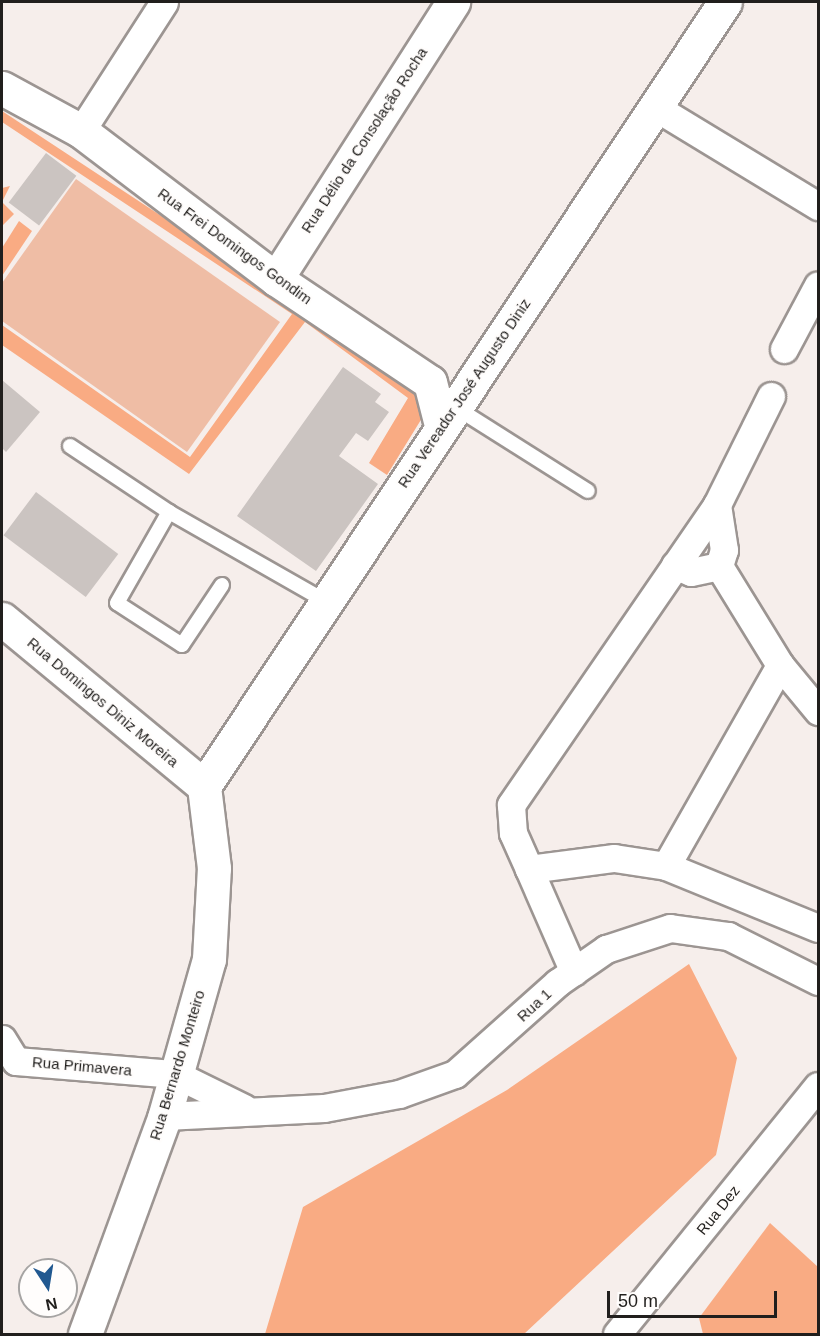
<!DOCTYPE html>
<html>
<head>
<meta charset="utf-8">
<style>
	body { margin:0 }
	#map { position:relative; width:820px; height:1336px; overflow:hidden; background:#f6eeeb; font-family:Arial,sans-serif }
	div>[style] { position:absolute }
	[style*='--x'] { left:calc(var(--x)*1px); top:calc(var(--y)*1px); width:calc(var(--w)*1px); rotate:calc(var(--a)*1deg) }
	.green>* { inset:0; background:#efbda5 }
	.forest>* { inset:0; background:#f9ab83 }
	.building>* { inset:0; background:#cbc4c1; transform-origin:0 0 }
	.roads { filter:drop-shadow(2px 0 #9c9592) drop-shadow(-2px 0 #9c9592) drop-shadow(0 2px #9c9592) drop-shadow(0 -2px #9c9592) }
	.service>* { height:14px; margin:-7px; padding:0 7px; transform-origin:7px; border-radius:7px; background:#fff }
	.minor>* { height:27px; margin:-13.5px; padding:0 13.5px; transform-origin:13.5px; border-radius:13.5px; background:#fff }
	.tertiary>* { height:33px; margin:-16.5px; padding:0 16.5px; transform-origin:16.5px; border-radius:16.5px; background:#fff }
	span { translate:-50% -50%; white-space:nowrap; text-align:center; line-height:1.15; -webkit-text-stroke:4.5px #fffdfc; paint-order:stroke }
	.street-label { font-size:15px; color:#211f1d }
	.frame { position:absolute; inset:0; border:3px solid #211f1d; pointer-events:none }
	.north { position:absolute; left:18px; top:1258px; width:60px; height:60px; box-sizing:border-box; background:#fffdfc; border:2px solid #a6a4a3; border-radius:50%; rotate:168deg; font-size:16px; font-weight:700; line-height:24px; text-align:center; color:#211f1d }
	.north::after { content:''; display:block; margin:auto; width:21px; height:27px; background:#215890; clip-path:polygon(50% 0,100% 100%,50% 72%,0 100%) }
	.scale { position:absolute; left:607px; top:1291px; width:170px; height:27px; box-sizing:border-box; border:3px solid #211f1d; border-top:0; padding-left:8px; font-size:18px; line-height:21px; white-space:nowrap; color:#211f1d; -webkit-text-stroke:4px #fffdfc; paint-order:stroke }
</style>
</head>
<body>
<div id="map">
	<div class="green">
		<div style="clip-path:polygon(76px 179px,280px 322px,187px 452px,2px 321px,2px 283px)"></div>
	</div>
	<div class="forest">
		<div style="clip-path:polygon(2px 111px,415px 383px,427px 410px,387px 475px,369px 463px,408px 398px,305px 322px,189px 474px,2px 345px,2px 325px,190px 457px,292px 314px,2px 122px)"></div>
		<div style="clip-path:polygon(10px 186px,2px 202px,14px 214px,2px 226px,2px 188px)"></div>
		<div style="clip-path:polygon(19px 221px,32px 231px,2px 276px,2px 248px)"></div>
		<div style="clip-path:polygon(689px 964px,737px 1058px,716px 1155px,524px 1334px,265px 1334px,303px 1207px,507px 1090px)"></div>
		<div style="clip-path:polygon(770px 1223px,818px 1267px,818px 1334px,703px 1334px,699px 1318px)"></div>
	</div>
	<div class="building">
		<div style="left:46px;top:153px;width:38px;height:62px;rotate:37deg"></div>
		<div style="clip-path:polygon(343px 367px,381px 394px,375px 402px,389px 412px,368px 441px,356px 433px,339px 456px,378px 484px,316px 571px,237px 516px)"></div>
		<div style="clip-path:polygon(2px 380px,40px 412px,6px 452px,2px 448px)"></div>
		<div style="left:36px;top:492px;width:103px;height:54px;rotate:37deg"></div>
	</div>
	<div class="roads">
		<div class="service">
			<div style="--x:455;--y:407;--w:157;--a:32.3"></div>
			<div style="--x:70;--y:446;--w:119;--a:33.7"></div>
			<div style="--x:222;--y:585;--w:72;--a:123.7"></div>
			<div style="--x:182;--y:645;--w:77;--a:-147.1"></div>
			<div style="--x:117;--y:603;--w:105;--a:-60.3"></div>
			<div style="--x:169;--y:512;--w:180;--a:29.7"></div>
		</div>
		<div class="minor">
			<div style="--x:655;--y:107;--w:191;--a:31.3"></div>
			<div style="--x:81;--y:131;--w:153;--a:-57.2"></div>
			<div style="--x:784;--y:349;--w:72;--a:-62"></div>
			<div style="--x:771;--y:396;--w:122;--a:116.4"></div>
			<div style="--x:717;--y:505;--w:364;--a:124.5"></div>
			<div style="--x:511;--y:805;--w:28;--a:86"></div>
			<div style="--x:513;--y:833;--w:39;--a:66"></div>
			<div style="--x:529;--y:869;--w:86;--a:-7.4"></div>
			<div style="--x:614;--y:858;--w:53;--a:8.7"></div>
			<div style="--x:666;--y:866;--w:164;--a:22.2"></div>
			<div style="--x:675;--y:565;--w:17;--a:24"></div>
			<div style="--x:691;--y:572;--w:29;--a:-12"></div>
			<div style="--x:719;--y:566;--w:17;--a:-73"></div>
			<div style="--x:724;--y:550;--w:46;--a:-98.8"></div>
			<div style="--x:719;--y:566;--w:116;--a:58.4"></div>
			<div style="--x:780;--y:665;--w:60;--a:50.4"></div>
			<div style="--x:666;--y:866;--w:231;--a:-60.4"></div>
			<div style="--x:529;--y:869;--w:112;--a:66.4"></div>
			<div style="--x:2;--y:1039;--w:26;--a:58"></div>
			<div style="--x:16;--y:1061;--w:160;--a:4.7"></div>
			<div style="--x:175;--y:1074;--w:77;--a:26.2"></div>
			<div style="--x:165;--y:1116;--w:159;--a:-2.9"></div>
			<div style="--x:324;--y:1108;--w:76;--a:-10.6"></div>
			<div style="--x:399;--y:1094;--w:59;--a:-19.7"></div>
			<div style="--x:455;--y:1074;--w:137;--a:-41.7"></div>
			<div style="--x:557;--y:983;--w:60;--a:-34.8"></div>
			<div style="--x:606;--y:949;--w:67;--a:-18.2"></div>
			<div style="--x:670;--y:928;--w:59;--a:7.9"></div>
			<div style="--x:728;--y:936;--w:101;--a:26.6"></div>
			<div style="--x:617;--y:1334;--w:319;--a:-51"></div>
		</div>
		<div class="tertiary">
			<div style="--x:2;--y:88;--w:90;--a:28.6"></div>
			<div style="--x:81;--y:131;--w:245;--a:37.2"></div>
			<div style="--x:276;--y:279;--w:185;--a:33.8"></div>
			<div style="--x:430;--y:382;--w:44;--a:75.7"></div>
			<div style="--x:276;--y:279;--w:329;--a:-57.4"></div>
			<div style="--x:2;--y:619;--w:262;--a:39.6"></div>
			<div style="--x:204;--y:786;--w:941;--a:-56.39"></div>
			<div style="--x:85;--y:1334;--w:230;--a:-69.9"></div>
			<div style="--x:164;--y:1118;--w:165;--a:-74.2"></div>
			<div style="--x:209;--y:959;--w:91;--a:-86.9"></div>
			<div style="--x:214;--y:868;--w:83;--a:-97"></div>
		</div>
	</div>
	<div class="street-label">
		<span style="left:364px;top:140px;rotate:-57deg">Rua Délio da Consolação Rocha</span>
		<span style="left:235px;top:246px;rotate:36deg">Rua Frei Domingos Gondim</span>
		<span style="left:464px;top:393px;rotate:-56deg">Rua Vereador José Augusto Diniz</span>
		<span style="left:103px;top:702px;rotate:40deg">Rua Domingos Diniz Moreira</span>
		<span style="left:534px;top:1005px;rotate:-43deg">Rua 1</span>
		<span style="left:177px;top:1065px;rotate:-73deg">Rua Bernardo Monteiro</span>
		<span style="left:82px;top:1066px;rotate:5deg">Rua Primavera</span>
		<span style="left:718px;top:1210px;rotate:-51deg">Rua Dez</span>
	</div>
	<div class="frame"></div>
	<div class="north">N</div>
	<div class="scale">50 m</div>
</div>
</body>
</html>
